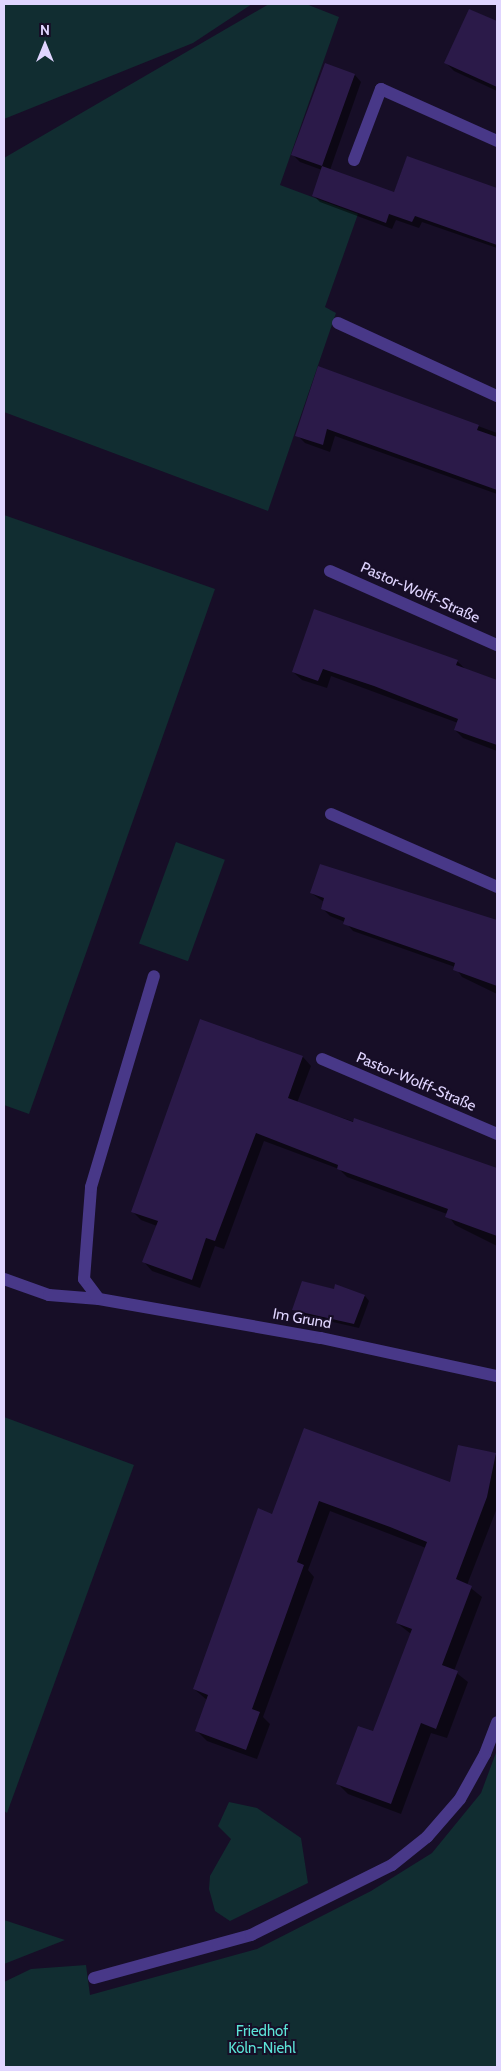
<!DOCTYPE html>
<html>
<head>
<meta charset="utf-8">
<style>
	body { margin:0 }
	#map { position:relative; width:501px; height:2071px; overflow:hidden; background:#170e27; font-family:Cabin,sans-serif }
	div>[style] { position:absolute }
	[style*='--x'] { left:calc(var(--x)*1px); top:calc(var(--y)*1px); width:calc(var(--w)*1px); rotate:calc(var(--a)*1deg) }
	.green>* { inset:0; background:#112d31; transform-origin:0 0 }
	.shadow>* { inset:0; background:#0007 }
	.building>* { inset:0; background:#2b1a49 }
	.minor>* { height:12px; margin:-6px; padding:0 6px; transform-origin:6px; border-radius:6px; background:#483888 }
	span { translate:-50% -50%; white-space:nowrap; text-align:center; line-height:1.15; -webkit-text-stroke:4px #170e27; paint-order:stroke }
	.street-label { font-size:15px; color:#e0d5ff }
	.park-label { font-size:15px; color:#5ce4d7 }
	.frame { position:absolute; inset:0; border:5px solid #e0d5ff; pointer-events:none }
	.north { position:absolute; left:20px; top:20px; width:50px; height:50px; -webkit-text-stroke:4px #170e27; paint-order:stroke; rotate:0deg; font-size:14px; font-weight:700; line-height:20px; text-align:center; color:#e0d5ff }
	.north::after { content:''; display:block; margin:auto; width:18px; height:22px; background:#e0d5ff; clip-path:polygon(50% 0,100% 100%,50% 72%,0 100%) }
</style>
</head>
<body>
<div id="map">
	<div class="green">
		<div style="clip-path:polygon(4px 4px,252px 4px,193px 43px,4px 119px)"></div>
		<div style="clip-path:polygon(269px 4px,306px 4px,339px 17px,280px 185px,358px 214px,325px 307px,336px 313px,268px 511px,4px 412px,4px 158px)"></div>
		<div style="clip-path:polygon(4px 515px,215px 589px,29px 1114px,4px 1105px)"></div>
		<div style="left:176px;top:842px;width:52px;height:108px;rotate:20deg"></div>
		<div style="clip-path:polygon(4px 1417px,134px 1465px,7px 1813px,4px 1811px)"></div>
		<div style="clip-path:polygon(497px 1750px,497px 2067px,4px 2067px,4px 1982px,31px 1969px,86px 1965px,90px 1995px,257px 1949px,371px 1891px,432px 1853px,481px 1793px)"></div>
		<div style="clip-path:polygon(229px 1802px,257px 1808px,301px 1838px,308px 1883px,230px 1921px,215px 1911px,209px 1889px,210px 1876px,231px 1839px,218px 1826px)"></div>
		<div style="clip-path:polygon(4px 1920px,65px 1940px,4px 1964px)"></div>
	</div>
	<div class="shadow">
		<div style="clip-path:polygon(470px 10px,497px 22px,497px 91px,454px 71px,446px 63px)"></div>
		<div style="clip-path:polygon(355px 75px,361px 82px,330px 170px,394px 193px,407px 157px,497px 189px,497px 248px,422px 222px,419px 228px,396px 220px,392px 229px,320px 202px,313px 195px,322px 170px,300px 162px,293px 155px)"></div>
		<div style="clip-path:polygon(319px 367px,497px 433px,497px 494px,335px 436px,330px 452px,305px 443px,297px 435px)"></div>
		<div style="clip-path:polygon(315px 611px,457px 661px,481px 684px,497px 690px,497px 751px,463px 738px,455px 730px,458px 723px,331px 676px,327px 688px,302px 680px,293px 672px)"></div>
		<div style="clip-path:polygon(311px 893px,452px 921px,497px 937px,497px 994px,462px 977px,455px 967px,353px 931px,345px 922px,330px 916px,322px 908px,324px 902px)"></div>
		<div style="clip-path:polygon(201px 1021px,303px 1057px,311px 1066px,297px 1103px,465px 1158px,471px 1175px,497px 1184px,497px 1246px,455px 1225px,447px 1214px,347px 1177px,339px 1169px,264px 1141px,224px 1249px,215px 1246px,200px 1288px,152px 1271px,144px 1262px,157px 1226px,141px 1220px,133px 1212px)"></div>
		<div style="clip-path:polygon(365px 1296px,369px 1301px,359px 1328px,298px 1314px,293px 1309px)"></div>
		<div style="clip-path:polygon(305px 1430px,451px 1484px,495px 1454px,497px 1457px,497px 1508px,467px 1585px,482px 1597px,454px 1671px,468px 1682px,447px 1738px,431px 1733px,401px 1814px,348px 1794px,338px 1784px,374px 1733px,411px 1634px,397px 1623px,426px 1548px,330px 1511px,308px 1570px,314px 1577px,263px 1717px,270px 1724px,257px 1759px,207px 1741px,196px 1730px,207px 1700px,194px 1689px,273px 1515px)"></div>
	</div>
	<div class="building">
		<div style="clip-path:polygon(469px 9px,497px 21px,497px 87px,444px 63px)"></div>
		<div style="clip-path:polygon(325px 63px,355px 74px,322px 166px,394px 192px,407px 156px,497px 188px,497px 245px,415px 216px,412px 222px,389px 214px,386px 223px,312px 196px,322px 166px,291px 155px)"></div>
		<div style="clip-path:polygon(318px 366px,479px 425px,477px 430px,497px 437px,497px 490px,327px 429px,323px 445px,295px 436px)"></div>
		<div style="clip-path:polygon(314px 609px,458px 660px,456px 665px,497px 680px,497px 745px,454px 730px,458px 719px,374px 686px,323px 669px,318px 681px,292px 672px)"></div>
		<div style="clip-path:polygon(320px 864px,497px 920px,497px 986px,453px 970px,455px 963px,343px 924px,345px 918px,321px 909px,324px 898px,310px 893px)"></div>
		<div style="clip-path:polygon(200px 1019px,303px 1056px,288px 1098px,353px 1122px,354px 1118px,497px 1168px,497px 1236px,445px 1217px,448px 1209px,337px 1169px,338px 1165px,256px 1133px,215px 1241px,206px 1238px,192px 1280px,142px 1262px,158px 1221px,131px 1212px)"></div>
		<div style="clip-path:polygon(302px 1281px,334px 1289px,335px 1284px,365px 1295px,354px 1324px,292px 1310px)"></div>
		<div style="clip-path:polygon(304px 1428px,450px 1482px,458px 1445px,496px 1453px,487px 1497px,456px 1579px,472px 1586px,442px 1665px,458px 1671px,436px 1729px,421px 1723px,391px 1804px,336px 1784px,358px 1726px,373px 1731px,412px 1629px,396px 1623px,427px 1542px,390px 1527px,319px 1501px,297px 1562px,304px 1565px,252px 1709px,260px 1712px,246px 1750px,195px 1731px,208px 1695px,193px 1689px,258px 1508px,272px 1514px)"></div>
	</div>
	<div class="minor">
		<div style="--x:354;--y:160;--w:76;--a:-69.2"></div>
		<div style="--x:381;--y:89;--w:127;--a:24.1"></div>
		<div style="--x:338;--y:323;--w:175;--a:24.7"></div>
		<div style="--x:330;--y:571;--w:183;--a:23.9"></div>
		<div style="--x:331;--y:814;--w:181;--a:23.7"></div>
		<div style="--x:322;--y:1059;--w:190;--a:23.2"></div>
		<div style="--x:4;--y:1279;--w:48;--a:19.6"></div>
		<div style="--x:49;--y:1295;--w:50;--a:4.6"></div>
		<div style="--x:99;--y:1299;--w:225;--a:10"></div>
		<div style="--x:321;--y:1338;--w:180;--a:12.2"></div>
		<div style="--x:99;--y:1299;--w:25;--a:-127"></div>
		<div style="--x:84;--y:1279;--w:92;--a:-85.6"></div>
		<div style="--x:91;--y:1187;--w:220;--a:-73.4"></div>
		<div style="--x:94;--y:1978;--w:163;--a:-15.3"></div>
		<div style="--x:251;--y:1935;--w:157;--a:-26.4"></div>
		<div style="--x:392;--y:1865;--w:45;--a:-38.7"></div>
		<div style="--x:427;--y:1837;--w:50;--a:-49"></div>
		<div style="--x:460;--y:1799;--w:51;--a:-60.9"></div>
		<div style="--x:485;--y:1754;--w:34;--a:-69"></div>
	</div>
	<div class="street-label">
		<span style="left:420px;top:593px;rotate:24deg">Pastor-Wolff-Straße</span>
		<span style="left:416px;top:1082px;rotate:23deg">Pastor-Wolff-Straße</span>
		<span style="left:302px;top:1319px;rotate:10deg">Im Grund</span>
	</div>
	<div class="park-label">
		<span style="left:262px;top:2040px">Friedhof<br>Köln-Niehl</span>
	</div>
	<div class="frame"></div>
	<div class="north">N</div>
</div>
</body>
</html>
